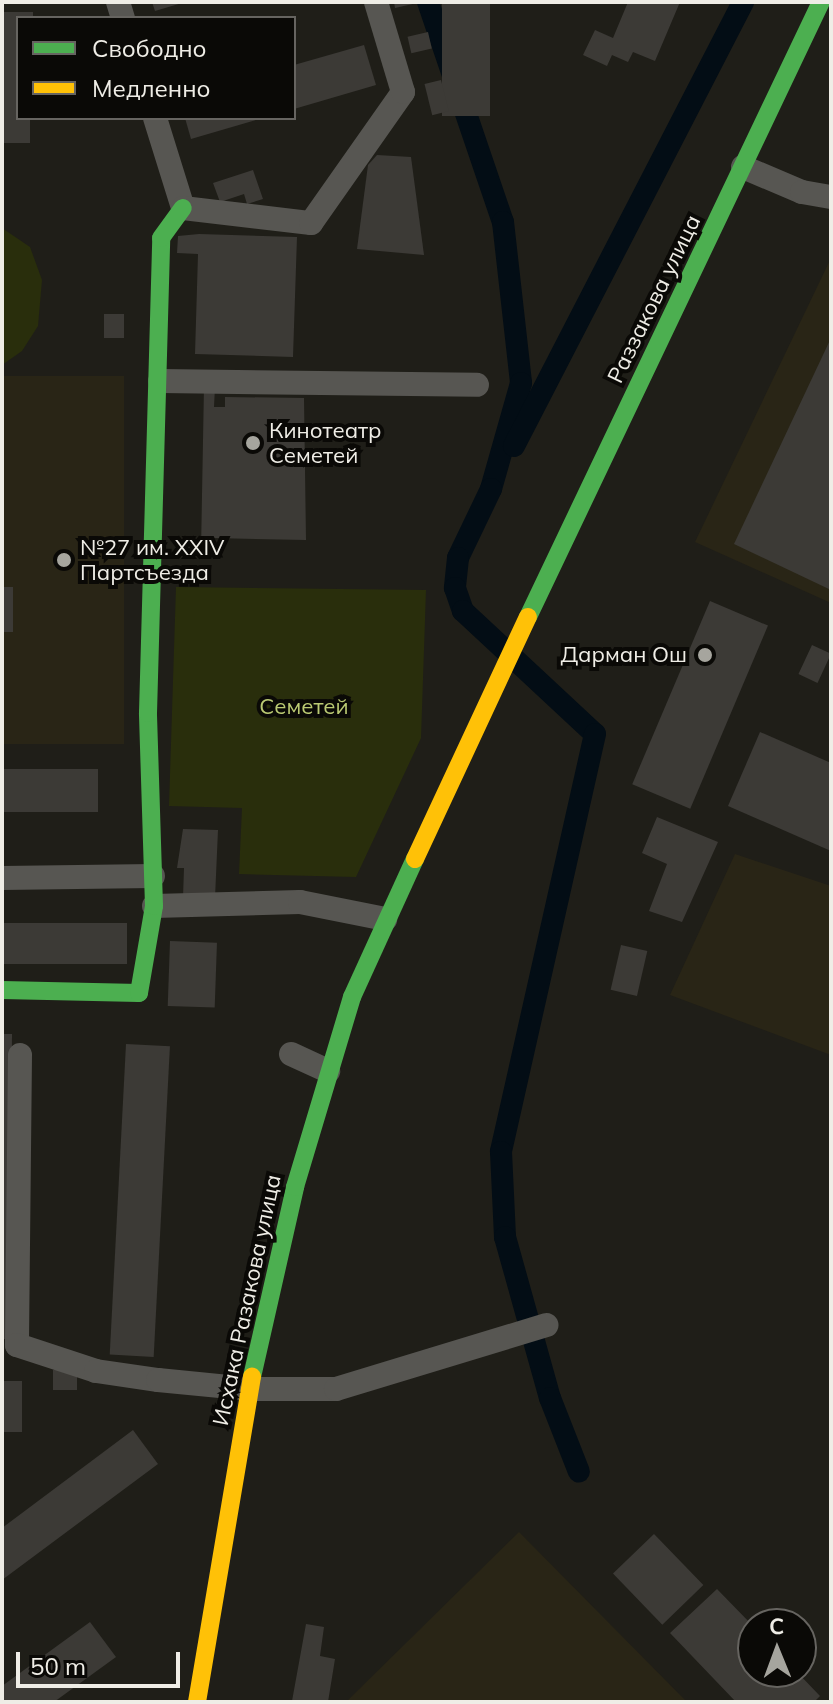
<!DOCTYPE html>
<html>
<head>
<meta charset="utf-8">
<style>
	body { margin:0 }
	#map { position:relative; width:833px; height:1704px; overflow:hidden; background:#1f1e18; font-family:Mulish,sans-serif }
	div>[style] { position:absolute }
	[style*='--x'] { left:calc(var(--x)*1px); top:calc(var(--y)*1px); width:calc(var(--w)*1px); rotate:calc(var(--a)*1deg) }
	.built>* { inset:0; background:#292516; transform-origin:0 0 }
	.green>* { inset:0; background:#292e0c }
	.canal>* { height:22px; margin:-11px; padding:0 11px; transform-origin:11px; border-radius:11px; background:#030d15 }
	.building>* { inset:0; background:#3c3a36; transform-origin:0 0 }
	.street>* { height:24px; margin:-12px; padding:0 12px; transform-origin:12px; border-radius:12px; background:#575652 }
	.fast>* { height:18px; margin:-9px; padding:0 9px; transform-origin:9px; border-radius:9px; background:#4caf50 }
	.slow>* { height:18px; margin:-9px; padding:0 9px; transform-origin:9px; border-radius:9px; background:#ffc107 }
	.dots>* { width:22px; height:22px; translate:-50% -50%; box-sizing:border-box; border:4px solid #0a0906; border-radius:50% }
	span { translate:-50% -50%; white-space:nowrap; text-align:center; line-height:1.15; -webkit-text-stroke:8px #0a0906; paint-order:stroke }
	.street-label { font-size:22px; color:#efede6 }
	.poi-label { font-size:22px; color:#efede6 }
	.left { translate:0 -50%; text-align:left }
	.right { translate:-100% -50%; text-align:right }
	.park-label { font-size:22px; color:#bbca73 }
	.frame { position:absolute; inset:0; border:4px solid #efede6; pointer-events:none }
	.legend { position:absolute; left:16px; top:16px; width:280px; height:104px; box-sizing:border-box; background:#0a0906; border:2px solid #666460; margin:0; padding:10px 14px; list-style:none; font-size:24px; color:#efede6 }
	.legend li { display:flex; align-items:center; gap:16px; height:40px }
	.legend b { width:40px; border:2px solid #666460 }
	.north { position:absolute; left:737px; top:1608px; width:80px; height:80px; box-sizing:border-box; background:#0a0906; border:2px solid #666460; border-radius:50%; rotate:359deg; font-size:22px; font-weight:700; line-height:32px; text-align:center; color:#efede6 }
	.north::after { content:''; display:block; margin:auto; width:28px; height:36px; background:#a6a59e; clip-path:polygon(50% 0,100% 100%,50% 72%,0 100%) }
	.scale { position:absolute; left:16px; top:1652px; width:164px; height:36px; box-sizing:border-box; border:4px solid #efede6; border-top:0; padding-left:10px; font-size:24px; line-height:28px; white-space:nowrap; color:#efede6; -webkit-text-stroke:6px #0a0906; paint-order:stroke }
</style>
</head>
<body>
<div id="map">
	<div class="built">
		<div style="clip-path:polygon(831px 258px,831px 603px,695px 542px)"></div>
		<div style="left:124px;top:376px;width:368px;height:122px;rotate:90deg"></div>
		<div style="clip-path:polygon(735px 854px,831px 886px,831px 1055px,670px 995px)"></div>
		<div style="clip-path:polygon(519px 1532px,687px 1702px,346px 1702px)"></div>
	</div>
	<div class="green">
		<div style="clip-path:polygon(2px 228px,30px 247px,42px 280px,38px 326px,22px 351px,2px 365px)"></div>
		<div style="clip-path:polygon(176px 587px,426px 590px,421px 738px,356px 877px,239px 874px,242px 808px,169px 806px)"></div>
	</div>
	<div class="canal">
		<div style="--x:428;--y:2;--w:232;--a:71.2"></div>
		<div style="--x:503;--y:222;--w:162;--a:83.6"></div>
		<div style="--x:521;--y:383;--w:110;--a:105.8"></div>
		<div style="--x:491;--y:489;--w:76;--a:115.6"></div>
		<div style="--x:458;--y:558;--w:30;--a:96"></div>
		<div style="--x:455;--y:588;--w:24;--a:71"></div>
		<div style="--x:463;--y:611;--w:180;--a:43"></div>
		<div style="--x:595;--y:734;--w:428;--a:102.7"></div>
		<div style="--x:501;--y:1152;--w:85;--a:87.3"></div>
		<div style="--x:505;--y:1237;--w:167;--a:74.4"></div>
		<div style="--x:550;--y:1398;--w:79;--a:68.6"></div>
		<div style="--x:514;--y:446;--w:500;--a:-62.7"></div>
	</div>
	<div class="building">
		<div style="clip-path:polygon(152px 2px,182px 2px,182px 3px,155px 11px)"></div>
		<div style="clip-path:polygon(394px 2px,416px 2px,417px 3px,395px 8px)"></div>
		<div style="left:442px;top:2px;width:48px;height:114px"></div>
		<div style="clip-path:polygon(628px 2px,680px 2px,655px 61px,633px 52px,628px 62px,612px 55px,607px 66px,583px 55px,595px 30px,613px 38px)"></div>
		<div style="clip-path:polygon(2px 12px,33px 12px,33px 18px,18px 18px,18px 118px,30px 118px,30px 143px,2px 143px)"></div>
		<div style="left:428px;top:32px;width:17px;height:21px;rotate:77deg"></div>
		<div style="clip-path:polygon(364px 45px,376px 85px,294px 109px,294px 65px)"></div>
		<div style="left:441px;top:80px;width:32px;height:17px;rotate:76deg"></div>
		<div style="clip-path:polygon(185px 118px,259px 118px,259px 119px,191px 139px)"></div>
		<div style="clip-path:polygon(377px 155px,411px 157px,424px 255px,357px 249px,368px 165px)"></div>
		<div style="clip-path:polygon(253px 170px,263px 199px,247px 204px,244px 194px,220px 202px,213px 183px)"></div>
		<div style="clip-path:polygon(199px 234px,297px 237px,293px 357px,195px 354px,198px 254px,177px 253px,178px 236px)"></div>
		<div style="left:104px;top:314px;width:20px;height:24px"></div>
		<div style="clip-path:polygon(831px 338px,831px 590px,734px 544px)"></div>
		<div style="clip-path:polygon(204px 386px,215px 387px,214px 407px,225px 407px,225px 397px,304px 398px,306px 540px,213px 538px,213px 550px,201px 550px)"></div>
		<div style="left:2px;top:587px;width:11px;height:45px"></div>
		<div style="left:710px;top:601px;width:63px;height:199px;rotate:23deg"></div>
		<div style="left:812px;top:645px;width:21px;height:32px;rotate:25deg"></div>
		<div style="clip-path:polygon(760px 732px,831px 763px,831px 851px,728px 806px)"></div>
		<div style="left:98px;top:769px;width:43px;height:96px;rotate:90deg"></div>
		<div style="clip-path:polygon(657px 817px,718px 842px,682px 922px,649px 911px,667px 864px,642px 853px)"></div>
		<div style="clip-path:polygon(183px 829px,218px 830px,215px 898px,183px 897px,184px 868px,177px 868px)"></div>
		<div style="left:2px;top:923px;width:125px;height:41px"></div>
		<div style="left:170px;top:941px;width:47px;height:65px;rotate:2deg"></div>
		<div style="left:621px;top:945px;width:27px;height:46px;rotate:13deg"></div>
		<div style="clip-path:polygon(2px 1034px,12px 1034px,10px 1339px,2px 1339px)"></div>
		<div style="left:126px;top:1044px;width:44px;height:311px;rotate:3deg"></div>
		<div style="left:53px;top:1370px;width:24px;height:20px"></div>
		<div style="left:2px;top:1381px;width:20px;height:51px"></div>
		<div style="clip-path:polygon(133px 1430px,158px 1464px,2px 1580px,2px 1528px)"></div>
		<div style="left:654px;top:1534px;width:71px;height:57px;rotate:46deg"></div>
		<div style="clip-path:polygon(717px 1589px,753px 1626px,753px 1672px,797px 1672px,820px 1696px,814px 1702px,736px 1702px,670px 1633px)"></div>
		<div style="clip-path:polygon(90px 1622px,116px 1657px,54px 1702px,2px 1702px,2px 1686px)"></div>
		<div style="clip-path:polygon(306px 1624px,324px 1627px,320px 1656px,335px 1659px,328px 1702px,292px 1701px)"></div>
	</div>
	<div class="street">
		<div style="--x:118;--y:2;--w:17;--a:73"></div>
		<div style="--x:155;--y:118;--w:94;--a:72.7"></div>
		<div style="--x:183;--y:208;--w:129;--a:6.7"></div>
		<div style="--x:311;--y:223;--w:160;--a:-54.9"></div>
		<div style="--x:403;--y:92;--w:94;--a:-106.7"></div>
		<div style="--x:743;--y:167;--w:64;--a:23"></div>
		<div style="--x:802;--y:192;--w:29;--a:10"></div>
		<div style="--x:160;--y:381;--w:317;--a:0.7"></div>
		<div style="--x:2;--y:878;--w:151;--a:-0.8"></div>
		<div style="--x:154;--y:906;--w:146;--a:-1.6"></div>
		<div style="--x:300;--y:902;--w:87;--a:11.3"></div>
		<div style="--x:291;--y:1054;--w:41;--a:24.7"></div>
		<div style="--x:20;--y:1055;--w:290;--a:90.6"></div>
		<div style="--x:17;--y:1345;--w:83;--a:18.2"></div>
		<div style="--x:96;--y:1371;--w:63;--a:8.3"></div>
		<div style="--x:158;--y:1380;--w:91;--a:5.6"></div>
		<div style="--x:249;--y:1389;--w:87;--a:0"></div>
		<div style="--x:336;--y:1389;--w:220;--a:-16.9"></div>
	</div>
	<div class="fast">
		<div style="--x:528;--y:617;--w:681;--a:-64.53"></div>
		<div style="--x:2;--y:990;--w:137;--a:1.3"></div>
		<div style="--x:139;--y:993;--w:88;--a:-80.2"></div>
		<div style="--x:154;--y:906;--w:193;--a:-91.8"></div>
		<div style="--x:148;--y:713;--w:475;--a:-88.4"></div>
		<div style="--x:161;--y:238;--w:37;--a:-54"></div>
		<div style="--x:252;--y:1377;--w:195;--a:-77.2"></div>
		<div style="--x:295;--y:1187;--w:198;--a:-73.3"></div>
		<div style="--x:352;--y:997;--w:152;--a:-65.5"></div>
	</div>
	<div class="slow">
		<div style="--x:415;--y:859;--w:267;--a:-65"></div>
		<div style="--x:197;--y:1702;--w:330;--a:-80.4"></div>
	</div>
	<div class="dots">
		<div style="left:253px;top:443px;background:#a6a59e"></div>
		<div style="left:64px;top:560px;background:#a6a59e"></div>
		<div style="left:705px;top:655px;background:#a6a59e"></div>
	</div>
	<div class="street-label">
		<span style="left:654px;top:299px;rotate:-64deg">Раззакова улица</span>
		<span style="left:247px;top:1300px;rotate:-78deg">Исхака Разакова улица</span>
	</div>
	<div class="poi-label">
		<span class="left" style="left:269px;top:443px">Кинотеатр<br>Семетей</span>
		<span class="left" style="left:80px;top:560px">№27 им. XXIV<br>Партсъезда</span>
		<span class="right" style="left:687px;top:655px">Дарман Ош</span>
	</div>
	<div class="park-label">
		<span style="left:304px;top:707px">Семетей</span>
	</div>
	<div class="frame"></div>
	<ul class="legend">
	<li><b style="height:10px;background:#4caf50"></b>Свободно</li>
	<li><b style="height:10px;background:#ffc107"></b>Медленно</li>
	</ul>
	<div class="north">С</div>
	<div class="scale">50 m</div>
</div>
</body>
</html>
